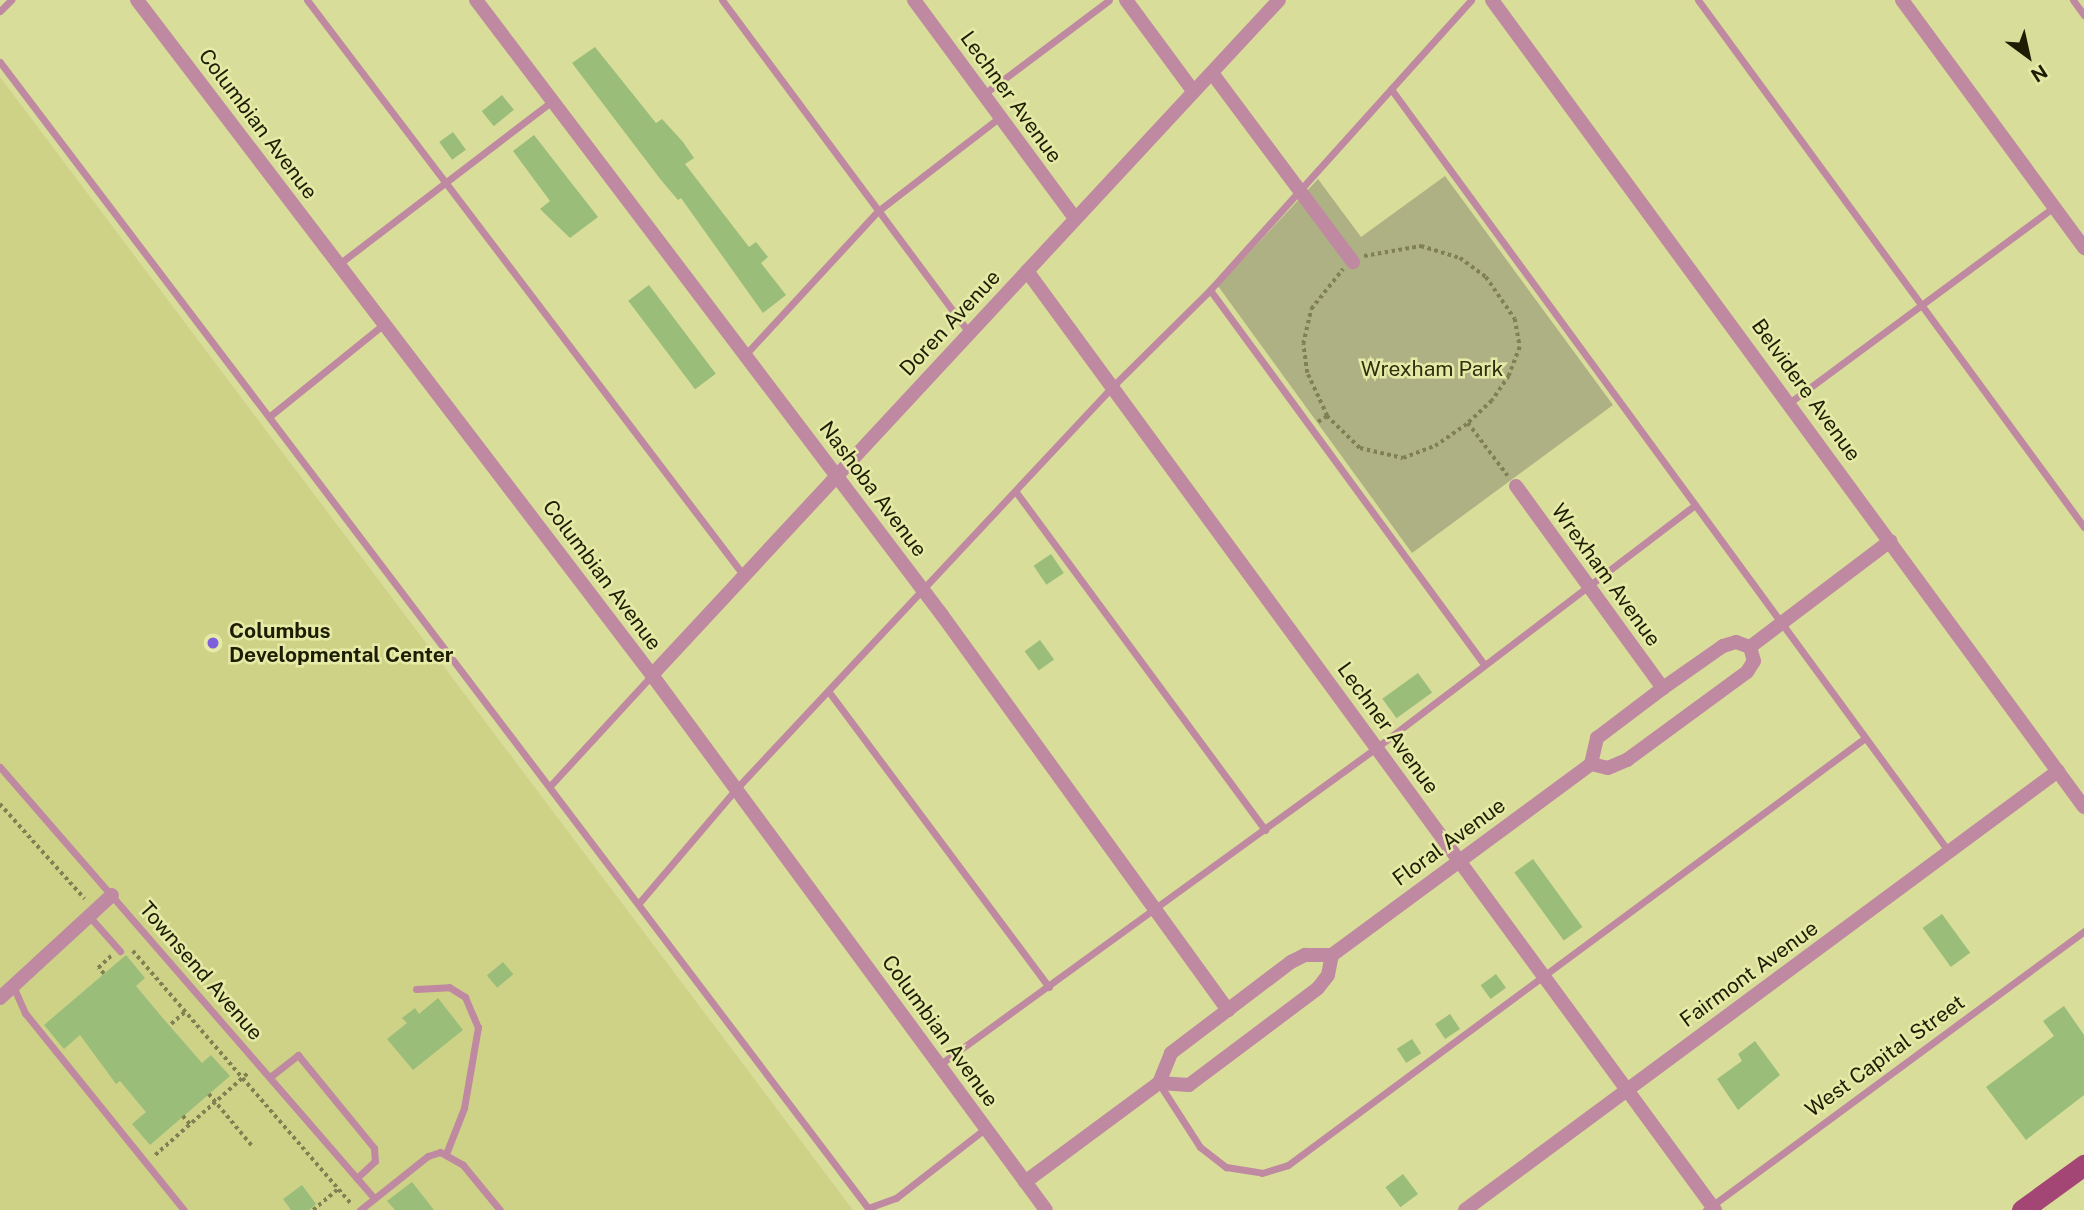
<!DOCTYPE html>
<html>
<head>
<meta charset="utf-8">
<style>
	body { margin:0 }
	#map { position:relative; width:2084px; height:1210px; overflow:hidden; background:#d9dd9a; font-family:"Public Sans",sans-serif }
	div>[style] { position:absolute }
	[style*='--x'] { left:calc(var(--x)*1px); top:calc(var(--y)*1px); width:calc(var(--w)*1px); rotate:calc(var(--a)*1deg) }
	.built>* { inset:0; background:#ced287 }
	.green>* { inset:0; background:#aeb183 }
	.building>* { inset:0; background:#9abd7a; transform-origin:0 0 }
	.path>* { height:3.5px; margin-top:-1.75px; transform-origin:0; background:repeating-linear-gradient(90deg,#7f8152 0 3.5px,transparent 0 7px) }
	.lane>* { height:7px; margin:-3.5px; padding:0 3.5px; transform-origin:3.5px; border-radius:3.5px; background:#bf8aa1 }
	.street>* { height:14px; margin:-7px; padding:0 7px; transform-origin:7px; border-radius:7px; background:#bf8aa1 }
	.primary>* { height:21px; margin:-10.5px; padding:0 10.5px; transform-origin:10.5px; border-radius:10.5px; background:#a34575 }
	.dots>* { width:19px; height:19px; translate:-50% -50%; box-sizing:border-box; border:4px solid #e6eaa7; border-radius:50% }
	span { translate:-50% -50%; white-space:nowrap; text-align:center; line-height:1.15; -webkit-text-stroke:5px #e6eaa7; paint-order:stroke }
	.street-label { font-size:21px; color:#1c1d03 }
	.park-label { font-size:21px; color:#2f300e }
	.poi-label { font-size:21px; color:#1c1d03; font-weight:700 }
	.left { translate:0 -50%; text-align:left }
	.north { position:absolute; left:1993px; top:21px; width:70px; height:70px; -webkit-text-stroke:5px #e6eaa7; paint-order:stroke; rotate:147deg; font-size:19px; font-weight:700; line-height:28px; text-align:center; color:#1c1d03 }
	.north::after { content:''; display:block; margin:auto; width:24px; height:32px; background:#1c1d03; clip-path:polygon(50% 0,100% 100%,50% 72%,0 100%) }
</style>
</head>
<body>
<div id="map">
	<div class="built">
		<div style="clip-path:polygon(0 77px,853px 1210px,0 1210px)"></div>
	</div>
	<div class="green">
		<div style="clip-path:polygon(1445px 176px,1613px 405px,1412px 553px,1218px 286px,1318px 179px,1361px 237px)"></div>
	</div>
	<div class="building">
		<div style="clip-path:polygon(595px 47px,656px 123px,662px 119px,683px 142px,694px 158px,685px 164px,749px 247px,756px 242px,768px 257px,761px 263px,786px 295px,763px 313px,681px 198px,678px 200px,661px 180px,572px 63px)"></div>
		<div style="left:502px;top:95px;width:19px;height:26px;rotate:51deg"></div>
		<div style="left:453px;top:132px;width:22px;height:17px;rotate:54deg"></div>
		<div style="clip-path:polygon(534px 135px,598px 217px,570px 238px,540px 209px,550px 201px,513px 151px)"></div>
		<div style="left:649px;top:285px;width:111px;height:26px;rotate:53deg"></div>
		<div style="left:1051px;top:554px;width:23px;height:21px;rotate:56deg"></div>
		<div style="left:1040px;top:640px;width:24px;height:19px;rotate:54deg"></div>
		<div style="left:1418px;top:673px;width:24px;height:44px;rotate:54deg"></div>
		<div style="left:1533px;top:859px;width:84px;height:23px;rotate:54deg"></div>
		<div style="left:1942px;top:914px;width:48px;height:24px;rotate:54deg"></div>
		<div style="clip-path:polygon(126px 955px,145px 978px,136px 986px,161px 1016px,202px 1063px,211px 1055px,230px 1076px,150px 1145px,132px 1124px,146px 1112px,120px 1081px,116px 1084px,80px 1035px,64px 1049px,44px 1025px)"></div>
		<div style="left:503px;top:962px;width:16px;height:21px;rotate:50deg"></div>
		<div style="left:1496px;top:974px;width:17px;height:19px;rotate:54deg"></div>
		<div style="clip-path:polygon(438px 998px,463px 1030px,413px 1070px,387px 1039px,407px 1023px,402px 1018px,415px 1008px,419px 1014px)"></div>
		<div style="clip-path:polygon(2064px 1006px,2084px 1035px,2084px 1095px,2026px 1140px,1986px 1087px,2054px 1036px,2043px 1021px)"></div>
		<div style="left:1450px;top:1014px;width:18px;height:18px;rotate:56deg"></div>
		<div style="left:1412px;top:1039px;width:17px;height:18px;rotate:57deg"></div>
		<div style="clip-path:polygon(1755px 1041px,1780px 1075px,1738px 1110px,1717px 1079px,1742px 1061px,1738px 1054px)"></div>
		<div style="left:1403px;top:1174px;width:25px;height:22px;rotate:53deg"></div>
		<div style="clip-path:polygon(412px 1182px,434px 1210px,395px 1210px,387px 1201px)"></div>
		<div style="clip-path:polygon(302px 1185px,316px 1204px,309px 1210px,291px 1210px,283px 1199px)"></div>
	</div>
	<div class="path">
		<div style="--x:1364;--y:256;--w:58;--a:-10"></div>
		<div style="--x:1421;--y:246;--w:41;--a:17.1"></div>
		<div style="--x:1460;--y:258;--w:32;--a:36"></div>
		<div style="--x:1486;--y:277;--w:51;--a:55.4"></div>
		<div style="--x:1515;--y:319;--w:28;--a:80"></div>
		<div style="--x:1520;--y:347;--w:31;--a:111"></div>
		<div style="--x:1509;--y:376;--w:30;--a:124"></div>
		<div style="--x:1492;--y:401;--w:33;--a:137"></div>
		<div style="--x:1327;--y:416;--w:46;--a:44.1"></div>
		<div style="--x:1360;--y:448;--w:44;--a:13.1"></div>
		<div style="--x:1403;--y:458;--w:34;--a:-21"></div>
		<div style="--x:1435;--y:446;--w:40;--a:-34.9"></div>
		<div style="--x:1468;--y:423;--w:66;--a:53"></div>
		<div style="--x:1318;--y:422;--w:11;--a:-34"></div>
		<div style="--x:1327;--y:416;--w:47;--a:-114.9"></div>
		<div style="--x:1307;--y:373;--w:29;--a:-98"></div>
		<div style="--x:1303;--y:344;--w:36;--a:-77"></div>
		<div style="--x:1311;--y:309;--w:51;--a:-51.3"></div>
		<div style="--x:0;--y:804;--w:127;--a:48.2"></div>
		<div style="--x:133;--y:951;--w:335;--a:49.2"></div>
		<div style="--x:104;--y:974;--w:8;--a:-135"></div>
		<div style="--x:98;--y:968;--w:18;--a:-43"></div>
		<div style="--x:171;--y:1024;--w:18;--a:-41"></div>
		<div style="--x:209;--y:1094;--w:69;--a:50.3"></div>
		<div style="--x:183;--y:1116;--w:11;--a:49"></div>
		<div style="--x:155;--y:1155;--w:125;--a:-41.4"></div>
		<div style="--x:313;--y:1210;--w:33;--a:-40"></div>
	</div>
	<div class="lane">
		<div style="--x:307;--y:0;--w:723;--a:52.81"></div>
		<div style="--x:722;--y:0;--w:415;--a:53.4"></div>
		<div style="--x:1698;--y:0;--w:653;--a:53.78"></div>
		<div style="--x:2073;--y:0;--w:19;--a:54"></div>
		<div style="--x:0;--y:11;--w:16;--a:-45"></div>
		<div style="--x:0;--y:62;--w:1438;--a:52.86"></div>
		<div style="--x:868;--y:1208;--w:30;--a:-20"></div>
		<div style="--x:896;--y:1198;--w:114;--a:-37.9"></div>
		<div style="--x:1391;--y:89;--w:945;--a:53.82"></div>
		<div style="--x:984;--y:94;--w:156;--a:-36.9"></div>
		<div style="--x:339;--y:264;--w:268;--a:-37.4"></div>
		<div style="--x:1210;--y:290;--w:464;--a:53.8"></div>
		<div style="--x:745;--y:355;--w:196;--a:-47.3"></div>
		<div style="--x:878;--y:211;--w:154;--a:-37.6"></div>
		<div style="--x:1789;--y:403;--w:330;--a:-36.5"></div>
		<div style="--x:270;--y:416;--w:146;--a:-38.9"></div>
		<div style="--x:1016;--y:492;--w:420;--a:53.6"></div>
		<div style="--x:829;--y:692;--w:368;--a:53.3"></div>
		<div style="--x:0;--y:767;--w:571;--a:49.05"></div>
		<div style="--x:550;--y:786;--w:151;--a:-47.4"></div>
		<div style="--x:639;--y:903;--w:150;--a:-49.6"></div>
		<div style="--x:736;--y:789;--w:550;--a:-46.91"></div>
		<div style="--x:1112;--y:387;--w:138;--a:-44.7"></div>
		<div style="--x:1210;--y:290;--w:390;--a:-48"></div>
		<div style="--x:89;--y:916;--w:47;--a:48.5"></div>
		<div style="--x:13;--y:986;--w:30;--a:66"></div>
		<div style="--x:25;--y:1013;--w:253;--a:51.1"></div>
		<div style="--x:416;--y:989;--w:33;--a:-3"></div>
		<div style="--x:449;--y:987;--w:19;--a:32"></div>
		<div style="--x:465;--y:997;--w:33;--a:67"></div>
		<div style="--x:478;--y:1027;--w:82;--a:99.8"></div>
		<div style="--x:464;--y:1108;--w:49;--a:111.4"></div>
		<div style="--x:939;--y:1065;--w:540;--a:-35.96"></div>
		<div style="--x:1376;--y:748;--w:401;--a:-37.3"></div>
		<div style="--x:270;--y:1077;--w:36;--a:-38"></div>
		<div style="--x:298;--y:1055;--w:120;--a:50.7"></div>
		<div style="--x:374;--y:1148;--w:13;--a:86"></div>
		<div style="--x:375;--y:1161;--w:25;--a:137"></div>
		<div style="--x:1160;--y:1085;--w:74;--a:57.2"></div>
		<div style="--x:1200;--y:1147;--w:33;--a:38"></div>
		<div style="--x:1226;--y:1167;--w:36;--a:9"></div>
		<div style="--x:1262;--y:1173;--w:27;--a:-17"></div>
		<div style="--x:1288;--y:1165;--w:718;--a:-36.5"></div>
		<div style="--x:360;--y:1210;--w:87;--a:-38.5"></div>
		<div style="--x:428;--y:1156;--w:13;--a:-18"></div>
		<div style="--x:440;--y:1152;--w:26;--a:29"></div>
		<div style="--x:463;--y:1165;--w:58;--a:50.6"></div>
		<div style="--x:1706;--y:1210;--w:470;--a:-36.4"></div>
	</div>
	<div class="street">
		<div style="--x:137;--y:0;--w:849;--a:52.66"></div>
		<div style="--x:652;--y:675;--w:664;--a:53.63"></div>
		<div style="--x:476;--y:0;--w:772;--a:52.85"></div>
		<div style="--x:942;--y:615;--w:488;--a:54.1"></div>
		<div style="--x:914;--y:0;--w:271;--a:53.6"></div>
		<div style="--x:1126;--y:0;--w:113;--a:53.6"></div>
		<div style="--x:1492;--y:0;--w:1001;--a:53.74"></div>
		<div style="--x:1902;--y:0;--w:308;--a:53.7"></div>
		<div style="--x:1212;--y:73;--w:236;--a:53.3"></div>
		<div style="--x:1027;--y:271;--w:1164;--a:53.77"></div>
		<div style="--x:1516;--y:486;--w:250;--a:54"></div>
		<div style="--x:1750;--y:647;--w:176;--a:-37.1"></div>
		<div style="--x:652;--y:675;--w:921;--a:-47.11"></div>
		<div style="--x:1591;--y:764;--w:27;--a:-77"></div>
		<div style="--x:1597;--y:738;--w:83;--a:-37.1"></div>
		<div style="--x:1663;--y:688;--w:73;--a:-35"></div>
		<div style="--x:1723;--y:646;--w:14;--a:-17"></div>
		<div style="--x:1736;--y:642;--w:15;--a:20"></div>
		<div style="--x:0;--y:998;--w:152;--a:-42.6"></div>
		<div style="--x:1159;--y:1083;--w:30;--a:4"></div>
		<div style="--x:1189;--y:1085;--w:161;--a:-36.9"></div>
		<div style="--x:1318;--y:988;--w:16;--a:-52"></div>
		<div style="--x:1328;--y:975;--w:20;--a:-79"></div>
		<div style="--x:1025;--y:1182;--w:167;--a:-36.5"></div>
		<div style="--x:1159;--y:1083;--w:32;--a:-68"></div>
		<div style="--x:1171;--y:1053;--w:151;--a:-37.2"></div>
		<div style="--x:1291;--y:962;--w:16;--a:-27"></div>
		<div style="--x:1305;--y:955;--w:27;--a:0"></div>
		<div style="--x:1332;--y:955;--w:322;--a:-36.4"></div>
		<div style="--x:1591;--y:764;--w:17;--a:13"></div>
		<div style="--x:1608;--y:768;--w:21;--a:-23"></div>
		<div style="--x:1627;--y:760;--w:149;--a:-36.3"></div>
		<div style="--x:1747;--y:672;--w:13;--a:-58"></div>
		<div style="--x:1754;--y:661;--w:15;--a:-106"></div>
		<div style="--x:1465;--y:1210;--w:738;--a:-36.51"></div>
	</div>
	<div class="primary">
		<div style="--x:2022;--y:1210;--w:77;--a:-36"></div>
	</div>
	<div class="dots">
		<div style="left:213px;top:643px;background:#7e60db"></div>
	</div>
	<div class="street-label">
		<span style="left:1011px;top:97px;rotate:54deg">Lechner Avenue</span>
		<span style="left:258px;top:124px;rotate:53deg">Columbian Avenue</span>
		<span style="left:950px;top:323px;rotate:-47deg">Doren Avenue</span>
		<span style="left:1806px;top:390px;rotate:54deg">Belvidere Avenue</span>
		<span style="left:873px;top:489px;rotate:53deg">Nashoba Avenue</span>
		<span style="left:602px;top:575px;rotate:53deg">Columbian Avenue</span>
		<span style="left:1606px;top:575px;rotate:54deg">Wrexham Avenue</span>
		<span style="left:1388px;top:728px;rotate:54deg">Lechner Avenue</span>
		<span style="left:1449px;top:842px;rotate:-36deg">Floral Avenue</span>
		<span style="left:201px;top:971px;rotate:49deg">Townsend Avenue</span>
		<span style="left:1749px;top:974px;rotate:-36deg">Fairmont Avenue</span>
		<span style="left:940px;top:1031px;rotate:54deg">Columbian Avenue</span>
		<span style="left:1885px;top:1056px;rotate:-36deg">West Capital Street</span>
	</div>
	<div class="park-label">
		<span style="left:1432px;top:369px">Wrexham Park</span>
	</div>
	<div class="poi-label">
		<span class="left" style="left:229px;top:643px">Columbus<br>Developmental Center</span>
	</div>
	<div class="north">N</div>
</div>
</body>
</html>
